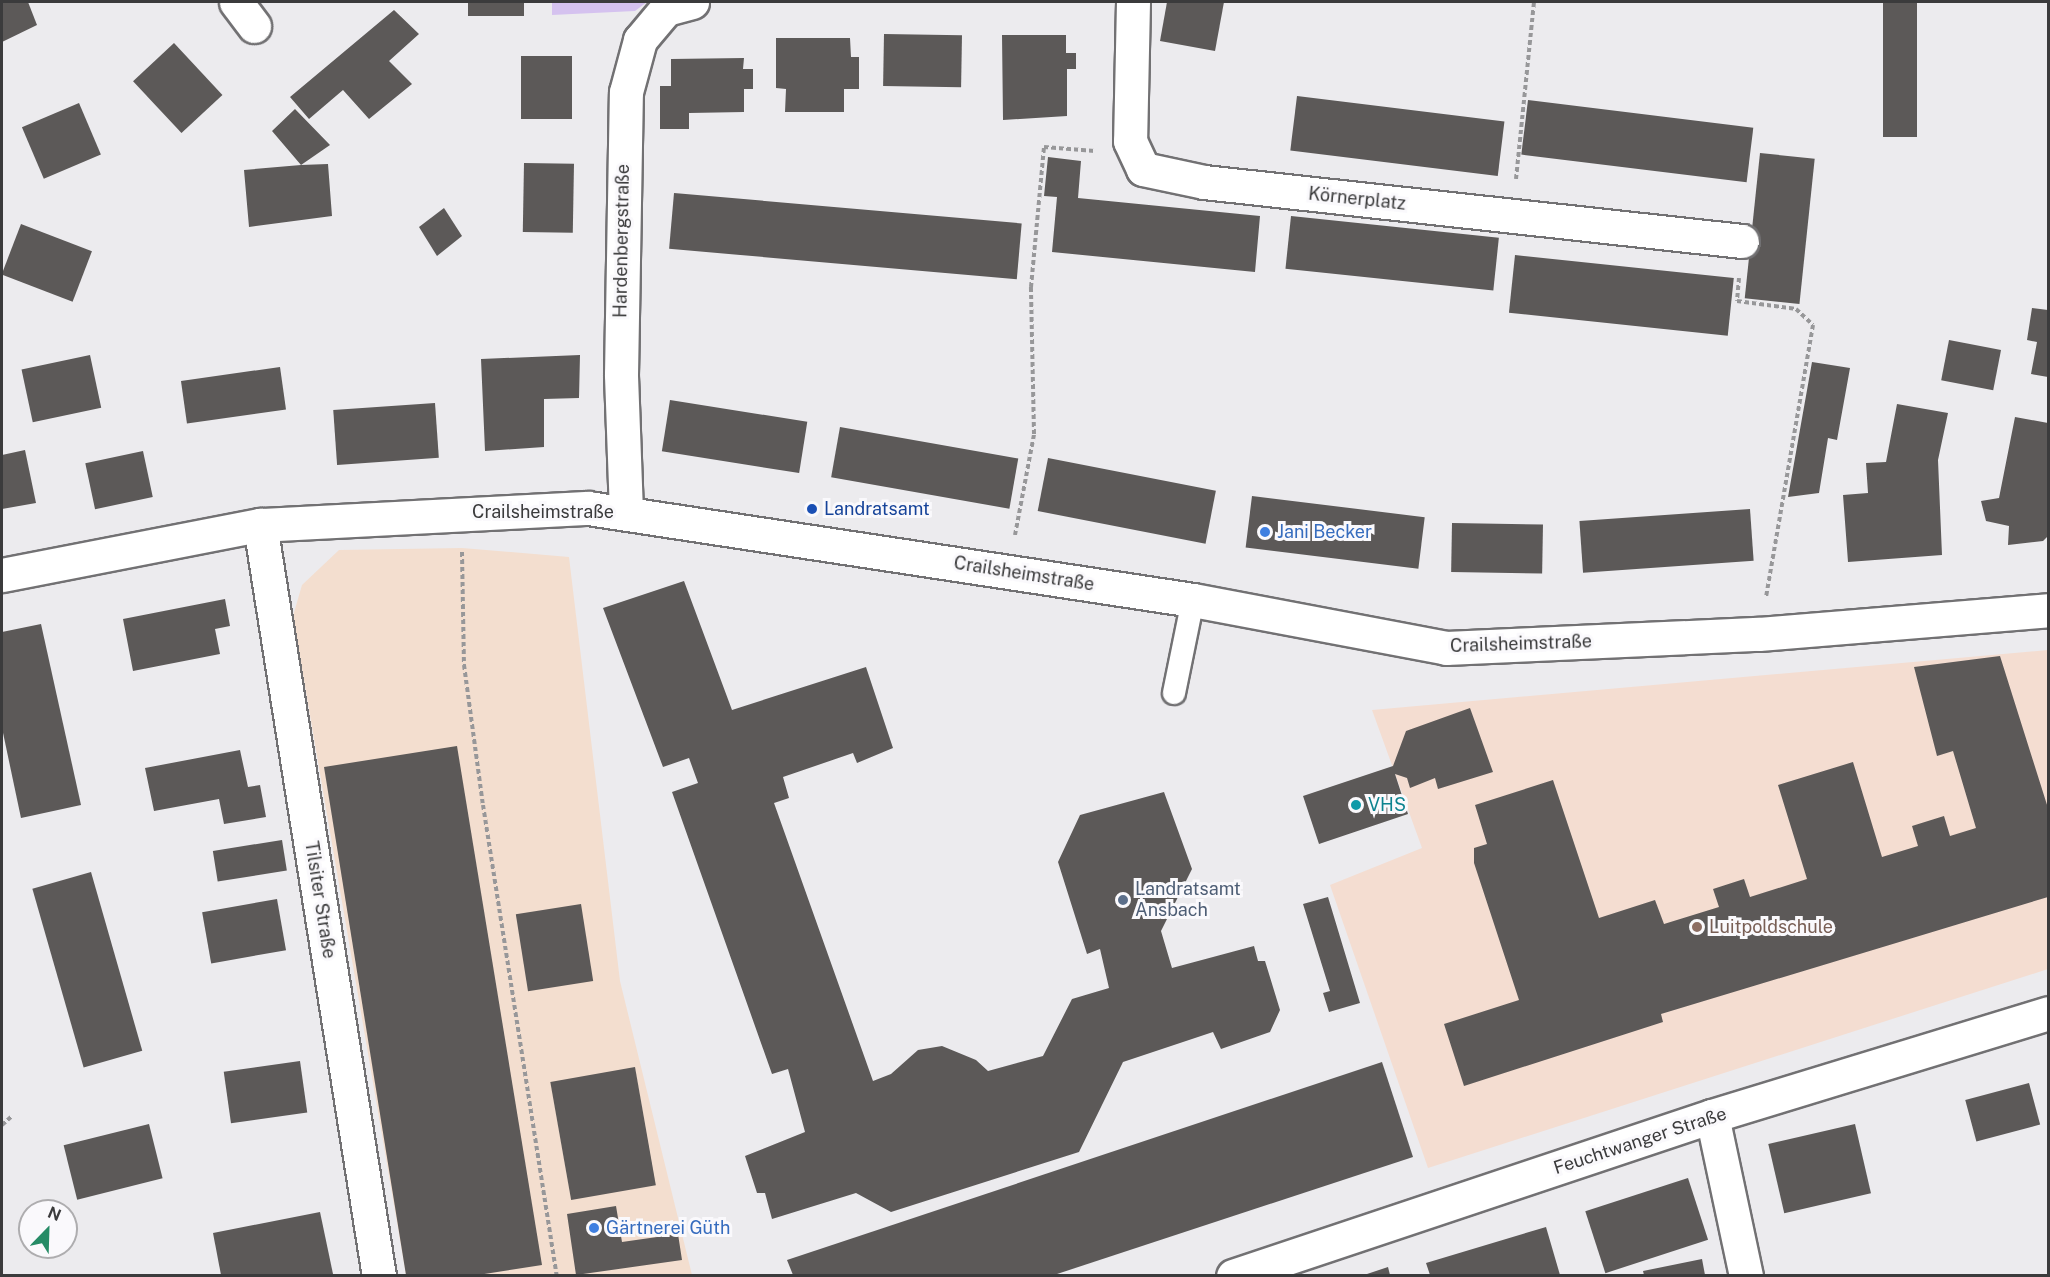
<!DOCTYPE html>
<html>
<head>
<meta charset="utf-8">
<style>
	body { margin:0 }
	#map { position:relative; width:2050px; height:1277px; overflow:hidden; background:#ecebee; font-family:"Public Sans",sans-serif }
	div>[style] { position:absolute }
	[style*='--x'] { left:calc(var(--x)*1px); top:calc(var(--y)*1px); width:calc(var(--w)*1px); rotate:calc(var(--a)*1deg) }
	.commercial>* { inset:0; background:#f3decf }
	.education>* { inset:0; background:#f4ddd1 }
	.green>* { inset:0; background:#d5c2ef }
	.building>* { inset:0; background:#5c5958; transform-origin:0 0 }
	.path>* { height:4px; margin-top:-2px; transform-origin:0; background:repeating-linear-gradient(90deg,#979799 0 4.5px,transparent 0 7.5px) }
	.roads { filter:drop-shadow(2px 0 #727173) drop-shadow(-2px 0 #727173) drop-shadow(0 2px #727173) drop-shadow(0 -2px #727173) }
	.service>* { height:22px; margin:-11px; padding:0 11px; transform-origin:11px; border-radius:11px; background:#fff }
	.minor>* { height:33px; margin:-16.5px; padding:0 16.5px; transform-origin:16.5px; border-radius:16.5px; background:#fff }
	.dots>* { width:16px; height:16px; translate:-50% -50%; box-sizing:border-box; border:3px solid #faf9fc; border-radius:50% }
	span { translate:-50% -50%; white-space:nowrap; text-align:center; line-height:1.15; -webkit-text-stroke:6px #faf9fc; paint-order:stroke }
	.street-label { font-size:18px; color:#3b3b3c }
	.transit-label { font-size:18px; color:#164399 }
	.left { translate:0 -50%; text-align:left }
	.shop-label { font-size:18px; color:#366cbe }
	.culture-label { font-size:18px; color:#0d838f }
	.service-label { font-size:18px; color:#4e5e75 }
	.education-label { font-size:18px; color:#785e54 }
	.frame { position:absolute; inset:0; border:3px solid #3b3b3c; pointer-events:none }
	.north { position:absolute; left:18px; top:1199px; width:60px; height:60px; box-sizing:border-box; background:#faf9fc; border:2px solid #aeadaf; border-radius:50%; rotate:23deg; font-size:16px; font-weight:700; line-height:24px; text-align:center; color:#3b3b3c }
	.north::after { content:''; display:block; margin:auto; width:21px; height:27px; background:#268b66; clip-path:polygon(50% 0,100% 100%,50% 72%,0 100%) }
</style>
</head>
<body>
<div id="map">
	<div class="commercial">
		<div style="clip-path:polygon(462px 548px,569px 557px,620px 981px,692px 1275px,406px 1275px,293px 616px,302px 585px,339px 550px)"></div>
	</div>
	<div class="education">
		<div style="clip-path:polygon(2048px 650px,2048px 969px,1428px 1168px,1330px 885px,1422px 848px,1372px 710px)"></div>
	</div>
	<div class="green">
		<div style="clip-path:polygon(552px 2px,647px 2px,635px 11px,552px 15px)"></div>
	</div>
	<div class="building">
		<div style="clip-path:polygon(2px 2px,28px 2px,37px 25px,2px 42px)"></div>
		<div style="left:468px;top:2px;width:56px;height:14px"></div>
		<div style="clip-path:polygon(1167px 2px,1224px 2px,1215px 51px,1160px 41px)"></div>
		<div style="left:1883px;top:2px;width:34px;height:135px"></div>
		<div style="clip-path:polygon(394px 10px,419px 34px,389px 61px,412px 84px,369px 119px,343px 90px,309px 119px,290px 97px)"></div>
		<div style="left:884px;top:34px;width:78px;height:52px;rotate:1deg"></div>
		<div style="clip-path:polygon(1002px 35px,1066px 35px,1066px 53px,1076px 53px,1076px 69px,1067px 69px,1067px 116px,1003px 120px)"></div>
		<div style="clip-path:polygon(776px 38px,850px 38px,851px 57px,859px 57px,859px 89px,844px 89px,844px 112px,785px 112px,786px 89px,776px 88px)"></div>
		<div style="left:174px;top:43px;width:71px;height:56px;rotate:47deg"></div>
		<div style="left:572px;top:56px;width:63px;height:51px;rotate:90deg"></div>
		<div style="clip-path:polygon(744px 58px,743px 69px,753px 69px,753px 89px,744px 89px,744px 112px,689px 113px,689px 129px,660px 129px,660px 86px,671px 86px,671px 59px)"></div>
		<div style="left:1297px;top:96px;width:209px;height:55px;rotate:7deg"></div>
		<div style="left:1528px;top:100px;width:227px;height:55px;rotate:7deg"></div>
		<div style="left:79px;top:103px;width:56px;height:62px;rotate:67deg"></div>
		<div style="clip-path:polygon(295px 109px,330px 145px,301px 165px,328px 164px,332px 216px,249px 227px,244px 170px,301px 165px,272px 131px)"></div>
		<div style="left:1760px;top:153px;width:55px;height:146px;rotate:6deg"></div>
		<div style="clip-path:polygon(1048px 157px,1081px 161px,1078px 198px,1260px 216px,1255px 272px,1052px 252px,1057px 197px,1044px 196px)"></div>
		<div style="left:524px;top:163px;width:50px;height:69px;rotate:1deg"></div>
		<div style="left:674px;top:193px;width:349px;height:56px;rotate:5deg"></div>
		<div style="clip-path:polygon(444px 208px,462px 236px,437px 256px,419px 227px)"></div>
		<div style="left:1291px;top:216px;width:209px;height:53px;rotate:6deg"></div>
		<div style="left:21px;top:224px;width:76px;height:54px;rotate:21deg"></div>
		<div style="left:1515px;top:255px;width:220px;height:58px;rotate:6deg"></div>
		<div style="clip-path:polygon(2032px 308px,2048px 310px,2048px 377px,2031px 374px,2037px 342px,2027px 340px)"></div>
		<div style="left:1949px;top:340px;width:53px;height:41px;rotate:11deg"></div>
		<div style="left:90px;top:355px;width:54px;height:70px;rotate:78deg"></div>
		<div style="clip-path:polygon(580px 355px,579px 398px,544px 399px,544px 447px,485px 451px,481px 359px)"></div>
		<div style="clip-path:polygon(1812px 362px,1850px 368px,1837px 440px,1828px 438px,1819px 493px,1788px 497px)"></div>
		<div style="left:280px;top:367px;width:43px;height:100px;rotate:82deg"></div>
		<div style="left:670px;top:400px;width:139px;height:52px;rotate:9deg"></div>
		<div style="left:435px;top:403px;width:55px;height:102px;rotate:86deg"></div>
		<div style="clip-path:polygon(1897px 404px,1948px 413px,1938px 460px,1942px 555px,1848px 562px,1843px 495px,1868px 493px,1866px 463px,1886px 462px)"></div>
		<div style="clip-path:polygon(2015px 417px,2048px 423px,2048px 536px,2043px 541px,2008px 545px,2009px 526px,1986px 521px,1981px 501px,1999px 498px)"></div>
		<div style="left:840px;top:427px;width:181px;height:51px;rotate:10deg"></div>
		<div style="clip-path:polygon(25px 450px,36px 503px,2px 509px,2px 455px)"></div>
		<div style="left:143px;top:451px;width:47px;height:59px;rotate:78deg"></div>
		<div style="left:1048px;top:458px;width:171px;height:54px;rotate:11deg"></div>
		<div style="left:1252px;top:496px;width:174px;height:52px;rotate:7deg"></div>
		<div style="left:1750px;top:509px;width:52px;height:171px;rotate:86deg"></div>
		<div style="left:1452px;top:523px;width:91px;height:49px;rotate:1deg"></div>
		<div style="clip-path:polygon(684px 581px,732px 710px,866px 667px,893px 748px,857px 763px,853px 753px,783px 777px,789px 798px,774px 803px,873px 1081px,891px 1074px,918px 1050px,942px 1046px,976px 1060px,988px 1071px,1043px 1056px,1072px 999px,1109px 988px,1100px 949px,1087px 954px,1058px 862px,1080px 815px,1164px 792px,1192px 869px,1161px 931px,1172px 968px,1254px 946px,1258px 961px,1265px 961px,1280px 1010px,1270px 1032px,1221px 1049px,1213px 1032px,1123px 1062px,1079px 1152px,891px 1212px,856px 1193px,772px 1219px,765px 1193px,757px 1193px,745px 1156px,805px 1132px,788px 1069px,772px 1074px,672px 792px,698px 783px,689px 758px,663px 767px,603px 608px)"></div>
		<div style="clip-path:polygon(225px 599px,230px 626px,215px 629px,220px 654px,133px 671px,123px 619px)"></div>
		<div style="clip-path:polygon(41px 624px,81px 805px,21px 818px,2px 728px,2px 632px)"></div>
		<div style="clip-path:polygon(2000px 656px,2048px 808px,2048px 897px,1661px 1014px,1663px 1022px,1464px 1086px,1444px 1024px,1519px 1000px,1474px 863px,1474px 848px,1487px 844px,1475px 805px,1553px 780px,1599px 918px,1655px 900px,1664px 924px,1719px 907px,1713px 889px,1744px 879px,1750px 897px,1807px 879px,1778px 785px,1853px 762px,1882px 857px,1918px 846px,1912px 826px,1944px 816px,1950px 836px,1976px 828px,1953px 751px,1937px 756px,1914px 667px)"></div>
		<div style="clip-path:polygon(1470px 708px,1493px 772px,1438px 789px,1435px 778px,1410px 788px,1407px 778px,1395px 774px,1408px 814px,1319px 844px,1303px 796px,1393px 766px,1406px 731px)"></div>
		<div style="clip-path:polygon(457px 746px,542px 1265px,478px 1275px,406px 1275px,324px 767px)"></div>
		<div style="clip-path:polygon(240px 750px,248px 787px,260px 785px,266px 817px,224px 824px,219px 799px,154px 811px,145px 768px)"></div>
		<div style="left:282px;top:840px;width:31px;height:70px;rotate:81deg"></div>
		<div style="left:91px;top:872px;width:186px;height:61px;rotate:74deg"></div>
		<div style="clip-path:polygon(1328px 897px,1360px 1003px,1329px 1012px,1323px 993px,1330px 991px,1303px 904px)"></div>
		<div style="left:277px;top:899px;width:52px;height:76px;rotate:80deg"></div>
		<div style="left:581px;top:904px;width:78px;height:66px;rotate:81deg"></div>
		<div style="left:300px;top:1061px;width:52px;height:77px;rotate:82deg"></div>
		<div style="clip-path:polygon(1382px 1062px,1413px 1157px,1054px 1275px,793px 1275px,787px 1260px)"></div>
		<div style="left:635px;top:1067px;width:120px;height:86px;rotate:80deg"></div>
		<div style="left:2029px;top:1083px;width:43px;height:66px;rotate:75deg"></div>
		<div style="left:149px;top:1124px;width:56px;height:88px;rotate:76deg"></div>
		<div style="left:1855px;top:1124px;width:71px;height:89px;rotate:77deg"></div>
		<div style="left:1688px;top:1178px;width:65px;height:108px;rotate:72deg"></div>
		<div style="clip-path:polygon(616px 1206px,622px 1242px,678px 1234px,682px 1260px,576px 1275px,567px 1214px)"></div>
		<div style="clip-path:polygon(320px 1212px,333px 1274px,221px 1275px,213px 1233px)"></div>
		<div style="clip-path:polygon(1546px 1227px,1560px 1275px,1430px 1275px,1426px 1263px)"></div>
		<div style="clip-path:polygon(1702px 1259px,1705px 1275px,1644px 1275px,1643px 1271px)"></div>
		<div style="clip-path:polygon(1388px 1267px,1390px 1275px,1364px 1275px)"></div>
	</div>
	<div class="path">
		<div style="--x:1516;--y:179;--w:178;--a:-84.2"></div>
		<div style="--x:1739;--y:278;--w:23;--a:95"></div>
		<div style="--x:1737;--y:301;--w:60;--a:7.7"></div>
		<div style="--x:1796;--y:309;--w:23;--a:43"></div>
		<div style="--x:1813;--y:325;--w:276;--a:99.8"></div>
		<div style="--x:1015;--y:535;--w:103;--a:-79.3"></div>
		<div style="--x:1034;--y:434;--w:147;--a:-91.2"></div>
		<div style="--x:1031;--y:287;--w:141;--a:-84.7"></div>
		<div style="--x:1044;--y:147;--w:51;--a:4.5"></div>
		<div style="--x:462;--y:552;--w:113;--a:89"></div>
		<div style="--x:464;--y:665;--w:141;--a:82.3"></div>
		<div style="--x:483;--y:805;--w:477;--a:81.1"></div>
		<div style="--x:2;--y:1125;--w:12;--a:-42"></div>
	</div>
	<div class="roads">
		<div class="service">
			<div style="--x:1174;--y:693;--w:95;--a:-78.5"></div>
		</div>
		<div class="minor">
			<div style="--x:236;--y:2;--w:30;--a:53"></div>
			<div style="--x:1133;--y:2;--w:139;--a:91.2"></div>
			<div style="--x:1130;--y:141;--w:31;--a:65"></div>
			<div style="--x:1143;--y:169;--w:62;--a:12"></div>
			<div style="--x:1204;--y:182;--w:541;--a:6.26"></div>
			<div style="--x:626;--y:512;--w:138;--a:-92.1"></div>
			<div style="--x:621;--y:374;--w:282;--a:-89"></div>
			<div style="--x:626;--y:92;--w:54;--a:-74.9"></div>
			<div style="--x:640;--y:40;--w:40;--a:-50"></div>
			<div style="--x:666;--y:9;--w:27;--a:-15"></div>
			<div style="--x:260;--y:525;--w:760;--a:81"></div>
			<div style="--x:2;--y:575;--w:263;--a:-11"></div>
			<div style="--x:260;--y:525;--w:328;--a:-3"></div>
			<div style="--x:588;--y:508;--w:612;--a:8.65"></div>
			<div style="--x:1193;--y:600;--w:258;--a:10.7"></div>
			<div style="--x:1446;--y:648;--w:313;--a:-2.6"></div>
			<div style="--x:1759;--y:634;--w:290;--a:-4.7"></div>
			<div style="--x:1712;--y:1116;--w:164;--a:78"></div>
			<div style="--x:1233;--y:1276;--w:505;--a:-18.47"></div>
			<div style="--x:1712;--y:1116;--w:351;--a:-17"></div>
		</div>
	</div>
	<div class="dots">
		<div style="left:812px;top:509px;background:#1a4fb4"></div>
		<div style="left:1265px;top:532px;background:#3f7fe0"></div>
		<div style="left:1356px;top:805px;background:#0f9aa8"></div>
		<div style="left:1123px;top:900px;background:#5c6f8a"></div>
		<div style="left:1697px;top:927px;background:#8d6e63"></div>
		<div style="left:594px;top:1228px;background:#3f7fe0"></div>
	</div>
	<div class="street-label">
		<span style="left:1357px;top:199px;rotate:6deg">Körnerplatz</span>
		<span style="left:622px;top:241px;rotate:-89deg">Hardenbergstraße</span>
		<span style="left:543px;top:512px">Crailsheimstraße</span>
		<span style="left:1024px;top:574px;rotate:9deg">Crailsheimstraße</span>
		<span style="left:1521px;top:644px;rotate:-2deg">Crailsheimstraße</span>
		<span style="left:320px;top:900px;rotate:81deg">Tilsiter Straße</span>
		<span style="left:1640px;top:1141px;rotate:-18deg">Feuchtwanger Straße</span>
	</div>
	<div class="transit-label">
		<span class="left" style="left:824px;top:509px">Landratsamt</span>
	</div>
	<div class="shop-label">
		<span class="left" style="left:1277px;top:532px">Jani Becker</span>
		<span class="left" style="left:606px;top:1228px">Gärtnerei Güth</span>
	</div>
	<div class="culture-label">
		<span class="left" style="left:1368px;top:805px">VHS</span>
	</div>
	<div class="service-label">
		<span class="left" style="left:1135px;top:900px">Landratsamt<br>Ansbach</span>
	</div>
	<div class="education-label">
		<span class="left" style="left:1709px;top:927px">Luitpoldschule</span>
	</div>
	<div class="frame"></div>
	<div class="north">N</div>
</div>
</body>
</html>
